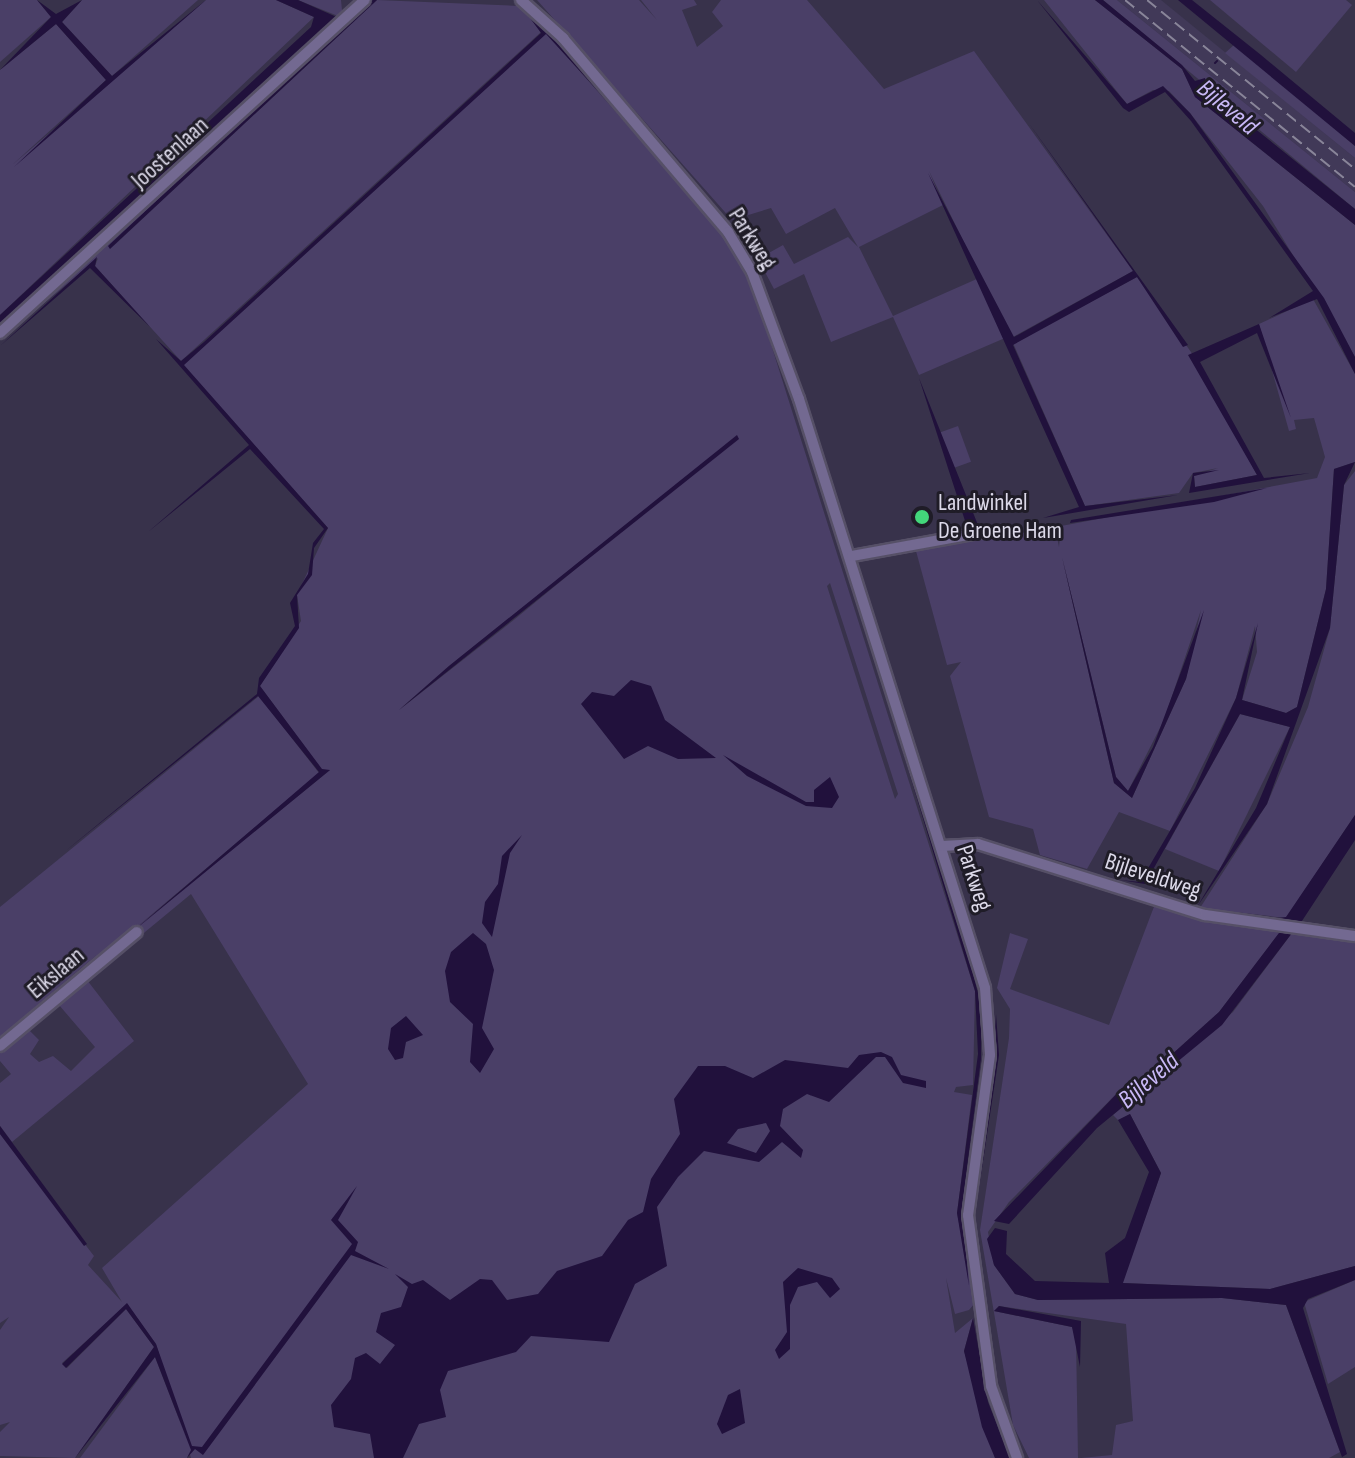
<!DOCTYPE html>
<html>
<head>
<meta charset="utf-8">
<style>
	body { margin:0 }
	#map { position:relative; width:1355px; height:1458px; overflow:hidden; background:#38324b; font-family:"Sofia Sans Condensed",sans-serif }
	div>[style] { position:absolute }
	[style*='--x'] { left:calc(var(--x)*1px); top:calc(var(--y)*1px); width:calc(var(--w)*1px); rotate:calc(var(--a)*1deg) }
	.built>* { inset:0; background:#413958 }
	.green>* { inset:0; background:#4a3f67; transform-origin:0 0 }
	.water>* { inset:0; background:#21113c }
	.stream>* { height:2px; margin:-1px; padding:0 1px; transform-origin:1px; border-radius:1px; background:#21113c }
	.roads { filter:drop-shadow(2px 0 #565067) drop-shadow(-2px 0 #565067) drop-shadow(0 2px #565067) drop-shadow(0 -2px #565067) }
	.minor>* { height:10px; margin:-5px; padding:0 5px; transform-origin:5px; border-radius:5px; background:#736991 }
	.rail>* { height:2px; margin-top:-1px; transform-origin:0; background:repeating-linear-gradient(90deg,#898599 0 12px,transparent 0 18px) }
	.dots>* { width:22px; height:22px; translate:-50% -50%; box-sizing:border-box; border:4px solid #1f1c27; border-radius:50% }
	span { translate:-50% -50%; white-space:nowrap; text-align:center; line-height:1.15; -webkit-text-stroke:6px #1f1c27; paint-order:stroke }
	.street-label { font-size:24px; color:#dcd9e9 }
	.poi-label { font-size:24px; color:#dcd9e9 }
	.left { translate:0 -50%; text-align:left }
	.water-label { font-size:26px; color:#c8b8f6; font-style:italic }
</style>
</head>
<body>
<div id="map">
	<div class="built">
		<div style="clip-path:polygon(1117px 0,1161px 0,1355px 158px,1355px 192px)"></div>
	</div>
	<div class="green">
		<div style="clip-path:polygon(0 0,37px 0,51px 17px,0 62px)"></div>
		<div style="clip-path:polygon(82px 0,198px 0,112px 76px,62px 22px)"></div>
		<div style="clip-path:polygon(206px 0,276px 0,314px 17px,0 315px,0 70px,56px 24px,106px 80px,12px 165px)"></div>
		<div style="clip-path:polygon(evenodd,298px 0,341px 0,342px 10px,371px 0,111px 248px,377px 0,519px 6px,516px 0,549px 29px,720px 230px,751px 281px,975px 991px,973px 1085px,956px 1087px,954px 1092px,972px 1095px,957px 1213px,975px 1303px,969px 1310px,955px 1314px,946px 1278px,955px 1333px,973px 1318px,964px 1351px,995px 1458px,191px 1458px,156px 1344px,127px 1304px,62px 1363px,67px 1368px,126px 1309px,154px 1347px,75px 1458px,0 1456px,0 1432px,10px 1422px,0 1425px,0 1330px,9px 1317px,0 1323px,0 1134px,94px 1256px,88px 1265px,122px 1302px,102px 1268px,308px 1084px,191px 894px,87px 980px,134px 1041px,12px 1142px,0 1126px,0 1083px,11px 1074px,0 1061px,0 1040px,99px 953px,0 1037px,0 907px,259px 696px,319px 773px,131px 932px,330px 770px,322px 770px,260px 686px,301px 621px,297px 595px,328px 528px,183px 365px,546px 33px,638px 137px,551px 35px,525px 12px,541px 32px,181px 361px,95px 266px,98px 258px,0 340px,0 327px,338px 16px,298px 0,737px 436px,515px 619px,399px 710px,449px 666px,737px 436px,298px 0,830px 583px,898px 794px,895px 799px,827px 586px,830px 583px,298px 0,59px 1005px,95px 1047px,71px 1071px,53px 1056px,39px 1062px,30px 1054px,39px 1040px,27px 1028px,59px 1005px)"></div>
		<div style="clip-path:polygon(537px 0,639px 0,657px 20px,641px 0,694px 0,697px 5px,682px 10px,697px 47px,723px 26px,712px 12px,721px 0,807px 0,884px 89px,974px 51px,1133px 271px,1011px 338px,929px 171px,943px 205px,859px 247px,893px 316px,979px 278px,1005px 338px,919px 375px,893px 317px,831px 342px,804px 274px,774px 289px,758px 259px,783px 245px,794px 264px,848px 237px,858px 247px,835px 208px,786px 234px,771px 208px,732px 220px)"></div>
		<div style="clip-path:polygon(1044px 0,1095px 0,1182px 69px,1195px 97px,1355px 225px,1355px 357px,1263px 206px,1190px 113px,1169px 91px,1153px 90px,1127px 104px)"></div>
		<div style="clip-path:polygon(1103px 0,1117px 0,1355px 192px,1355px 209px)"></div>
		<div style="clip-path:polygon(1210px 0,1346px 0,1352px 5px,1296px 72px)"></div>
		<div style="clip-path:polygon(1235px 44px,1355px 146px,1355px 158px,1225px 53px)"></div>
		<div style="clip-path:polygon(1137px 277px,1191px 352px,1257px 475px,1195px 487px,1194px 476px,1218px 468px,1193px 473px,1179px 493px,1085px 506px,1013px 343px)"></div>
		<div style="clip-path:polygon(evenodd,1313px 299px,1355px 374px,1355px 462px,1334px 469px,1326px 589px,1297px 707px,1286px 713px,1242px 700px,1257px 652px,1255px 626px,1236px 698px,1170px 831px,1119px 812px,1087px 869px,1040px 855px,1033px 829px,989px 817px,950px 676px,961px 662px,947px 665px,916px 551px,1055px 527px,1059px 547px,1061px 526px,1317px 478px,1325px 457px,1314px 418px,1294px 420px,1296px 429px,1289px 431px,1259px 324px,1313px 299px,1062px 557px,1116px 777px,1128px 791px,1164px 720px,1201px 610px,1186px 679px,1132px 798px,1114px 783px,1062px 557px)"></div>
		<div style="left:958px;top:426px;width:38px;height:20px;rotate:70deg"></div>
		<div style="clip-path:polygon(1355px 471px,1355px 815px,1286px 918px,1200px 908px,1267px 804px,1308px 707px,1330px 628px,1344px 485px)"></div>
		<div style="clip-path:polygon(1240px 714px,1290px 727px,1219px 871px,1165px 849px)"></div>
		<div style="clip-path:polygon(1155px 904px,1280px 932px,1219px 1012px,1139px 1084px,1127px 1083px,1009px 1202px,988px 1232px,994px 1265px,1015px 1294px,1038px 1300px,1222px 1298px,1286px 1305px,1340px 1452px,1329px 1458px,1081px 1458px,1112px 1455px,1116px 1425px,1133px 1421px,1126px 1324px,999px 1306px,994px 1311px,1072px 1327px,1076px 1338px,1078px 1458px,1029px 1458px,1013px 1425px,980px 1230px,1009px 1038px,1010px 1009px,997px 988px,1010px 933px,1028px 939px,1010px 989px,1109px 1025px)"></div>
		<div style="clip-path:polygon(1292px 933px,1355px 941px,1355px 1266px,1270px 1289px,1122px 1283px,1161px 1173px,1130px 1114px,1118px 1120px,1113px 1115px,1233px 1012px)"></div>
		<div style="clip-path:polygon(1355px 1280px,1355px 1367px,1328px 1384px,1304px 1302px)"></div>
		<div style="clip-path:polygon(155px 1357px,191px 1450px,187px 1458px,80px 1458px)"></div>
	</div>
	<div class="water">
		<div style="clip-path:polygon(37px 0,56px 14px,82px 0,62px 22px,112px 76px,206px 0,14px 167px,106px 80px,56px 24px,0 70px,51px 17px)"></div>
		<div style="clip-path:polygon(276px 0,298px 0,339px 18px,0 327px,0 315px,311px 27px,314px 17px)"></div>
		<div style="clip-path:polygon(371px 0,377px 0,110px 249px,108px 246px)"></div>
		<div style="clip-path:polygon(1037px 0,1127px 104px,1163px 86px,1190px 113px,1324px 298px,1355px 357px,1355px 374px,1317px 299px,1269px 318px,1313px 291px,1191px 121px,1165px 92px,1129px 112px,1123px 108px)"></div>
		<div style="clip-path:polygon(1095px 0,1103px 0,1182px 65px,1195px 81px,1205px 78px,1208px 91px,1355px 209px,1355px 225px,1195px 97px,1182px 69px)"></div>
		<div style="clip-path:polygon(1178px 0,1192px 0,1261px 55px,1355px 133px,1355px 146px)"></div>
		<div style="clip-path:polygon(525px 11px,551px 35px,640px 137px,546px 34px,184px 365px,328px 528px,314px 548px,312px 575px,297px 595px,299px 628px,260px 686px,322px 769px,330px 770px,131px 933px,319px 772px,258px 696px,63px 853px,257px 694px,259px 678px,295px 626px,290px 603px,308px 574px,313px 543px,324px 529px,250px 449px,148px 532px,249px 445px,156px 339px,181px 361px,204px 342px,541px 33px)"></div>
		<div style="clip-path:polygon(1028px 122px,1188px 345px,1183px 347px,1137px 277px,1013px 345px,1085px 506px,1178px 495px,1043px 518px,1079px 507px,928px 173px,1014px 337px,1133px 271px)"></div>
		<div style="clip-path:polygon(97px 257px,95px 266px,150px 327px,90px 268px,0 346px)"></div>
		<div style="clip-path:polygon(1259px 324px,1291px 418px,1257px 333px,1200px 362px,1264px 478px,1310px 473px,1189px 493px,1193px 473px,1219px 470px,1194px 476px,1195px 487px,1257px 475px,1188px 355px)"></div>
		<div style="clip-path:polygon(919px 378px,978px 525px,975px 531px,942px 534px,967px 527px)"></div>
		<div style="clip-path:polygon(737px 435px,739px 439px,399px 710px,449px 666px)"></div>
		<div style="clip-path:polygon(1355px 462px,1344px 485px,1330px 628px,1267px 804px,1197px 907px,1256px 808px,1290px 727px,1240px 714px,1145px 884px,1120px 880px,1140px 882px,1195px 788px,1236px 698px,1258px 623px,1242px 700px,1286px 713px,1297px 707px,1326px 589px,1334px 469px)"></div>
		<div style="clip-path:polygon(1267px 488px,1214px 502px,1070px 523px,1071px 520px)"></div>
		<div style="clip-path:polygon(843px 553px,963px 935px,981px 1005px,981px 1059px,962px 1206px,969px 1286px,957px 1213px,978px 1054px,975px 991px)"></div>
		<div style="clip-path:polygon(1062px 557px,1116px 777px,1128px 791px,1153px 747px,1204px 610px,1186px 679px,1132px 798px,1114px 783px)"></div>
		<div style="clip-path:polygon(631px 680px,651px 686px,665px 720px,716px 758px,678px 759px,648px 746px,624px 759px,581px 704px,592px 692px,614px 696px)"></div>
		<div style="clip-path:polygon(723px 755px,806px 802px,814px 802px,814px 790px,830px 777px,839px 797px,832px 808px,806px 806px,747px 776px)"></div>
		<div style="clip-path:polygon(1355px 815px,1355px 840px,1300px 924px,1269px 919px,1286px 917px)"></div>
		<div style="clip-path:polygon(522px 835px,510px 853px,492px 937px,482px 923px,485px 902px,498px 884px,502px 856px)"></div>
		<div style="clip-path:polygon(1265px 928px,1292px 933px,1222px 1025px,1097px 1128px,1009px 1224px,994px 1221px,1128px 1082px,1139px 1084px,1219px 1012px,1279px 933px)"></div>
		<div style="clip-path:polygon(473px 933px,486px 944px,494px 970px,482px 1028px,494px 1049px,480px 1073px,470px 1062px,473px 1024px,450px 1002px,445px 971px,451px 952px)"></div>
		<div style="clip-path:polygon(996px 1014px,999px 1055px,976px 1208px,994px 1059px)"></div>
		<div style="clip-path:polygon(406px 1016px,423px 1035px,406px 1042px,403px 1058px,395px 1060px,388px 1049px,391px 1028px)"></div>
		<div style="clip-path:polygon(evenodd,881px 1052px,892px 1057px,901px 1075px,926px 1081px,926px 1088px,903px 1083px,885px 1057px,876px 1057px,829px 1102px,807px 1094px,783px 1109px,780px 1126px,803px 1150px,801px 1158px,782px 1142px,759px 1162px,704px 1151px,678px 1177px,657px 1207px,667px 1266px,635px 1284px,609px 1342px,531px 1336px,516px 1352px,448px 1371px,440px 1390px,446px 1417px,419px 1424px,403px 1458px,374px 1458px,370px 1434px,334px 1427px,331px 1405px,351px 1379px,355px 1358px,366px 1353px,380px 1364px,395px 1345px,376px 1332px,381px 1313px,401px 1307px,408px 1287px,395px 1274px,412px 1284px,423px 1280px,450px 1300px,480px 1279px,492px 1280px,507px 1300px,538px 1294px,557px 1271px,602px 1256px,628px 1220px,643px 1212px,651px 1179px,680px 1134px,674px 1099px,698px 1066px,725px 1066px,753px 1078px,785px 1060px,848px 1068px,859px 1055px,881px 1052px,766px 1123px,770px 1131px,756px 1153px,727px 1143px,738px 1129px,766px 1123px)"></div>
		<div style="clip-path:polygon(1130px 1114px,1161px 1173px,1123px 1283px,1270px 1289px,1355px 1266px,1355px 1280px,1308px 1299px,1303px 1308px,1347px 1454px,1342px 1457px,1286px 1305px,1222px 1298px,1038px 1300px,1015px 1294px,994px 1265px,987px 1239px,995px 1228px,1007px 1231px,1006px 1254px,1035px 1281px,1109px 1283px,1105px 1253px,1125px 1238px,1149px 1172px,1118px 1120px)"></div>
		<div style="clip-path:polygon(0 1126px,87px 1244px,84px 1246px,0 1134px)"></div>
		<div style="clip-path:polygon(357px 1186px,338px 1220px,358px 1242px,355px 1251px,389px 1269px,351px 1255px,203px 1455px,195px 1449px,187px 1458px,191px 1450px,155px 1357px,75px 1458px,154px 1347px,126px 1309px,66px 1368px,62px 1364px,127px 1303px,156px 1344px,192px 1446px,202px 1447px,352px 1244px,331px 1220px)"></div>
		<div style="clip-path:polygon(798px 1268px,832px 1278px,840px 1289px,830px 1298px,817px 1282px,798px 1287px,790px 1305px,790px 1349px,779px 1359px,775px 1350px,787px 1332px,783px 1282px)"></div>
		<div style="clip-path:polygon(999px 1306px,1081px 1321px,1080px 1367px,1072px 1327px,994px 1311px)"></div>
		<div style="clip-path:polygon(973px 1318px,988px 1402px,1010px 1458px,995px 1458px,982px 1427px,964px 1351px)"></div>
		<div style="clip-path:polygon(740px 1389px,745px 1423px,722px 1434px,717px 1424px,728px 1395px)"></div>
	</div>
	<div class="stream">
		<div style="--x:1215;--y:63;--w:3;--a:-45"></div>
	</div>
	<div class="roads">
		<div class="minor">
			<div style="--x:521;--y:0;--w:57;--a:42.1"></div>
			<div style="--x:563;--y:38;--w:255;--a:49.6"></div>
			<div style="--x:728;--y:232;--w:47;--a:59"></div>
			<div style="--x:752;--y:272;--w:135;--a:69.7"></div>
			<div style="--x:799;--y:399;--w:618;--a:72.47"></div>
			<div style="--x:985;--y:988;--w:67;--a:85.7"></div>
			<div style="--x:990;--y:1055;--w:162;--a:97.8"></div>
			<div style="--x:968;--y:1215;--w:173;--a:82.3"></div>
			<div style="--x:991;--y:1386;--w:77;--a:70.1"></div>
			<div style="--x:0;--y:333;--w:494;--a:-42.4"></div>
			<div style="--x:852;--y:556;--w:134;--a:-10.3"></div>
			<div style="--x:942;--y:846;--w:36;--a:-3"></div>
			<div style="--x:978;--y:844;--w:238;--a:17.4"></div>
			<div style="--x:1205;--y:915;--w:151;--a:8"></div>
			<div style="--x:0;--y:1046;--w:178;--a:-39.8"></div>
		</div>
	</div>
	<div class="rail">
		<div style="--x:1125;--y:0;--w:296;--a:39.1"></div>
		<div style="--x:1147;--y:0;--w:268;--a:39.1"></div>
	</div>
	<div class="dots">
		<div style="left:922px;top:517px;background:#43d77b"></div>
	</div>
	<div class="street-label">
		<span style="left:170px;top:153px;rotate:-42deg">Joostenlaan</span>
		<span style="left:752px;top:239px;rotate:58deg">Parkweg</span>
		<span style="left:1153px;top:876px;rotate:18deg">Bijleveldweg</span>
		<span style="left:974px;top:878px;rotate:72deg">Parkweg</span>
		<span style="left:56px;top:973px;rotate:-40deg">Eikslaan</span>
	</div>
	<div class="poi-label">
		<span class="left" style="left:938px;top:517px">Landwinkel<br>De Groene Ham</span>
	</div>
	<div class="water-label">
		<span style="left:1227px;top:108px;rotate:40deg">Bijleveld</span>
		<span style="left:1149px;top:1081px;rotate:-41deg">Bijleveld</span>
	</div>
</div>
</body>
</html>
